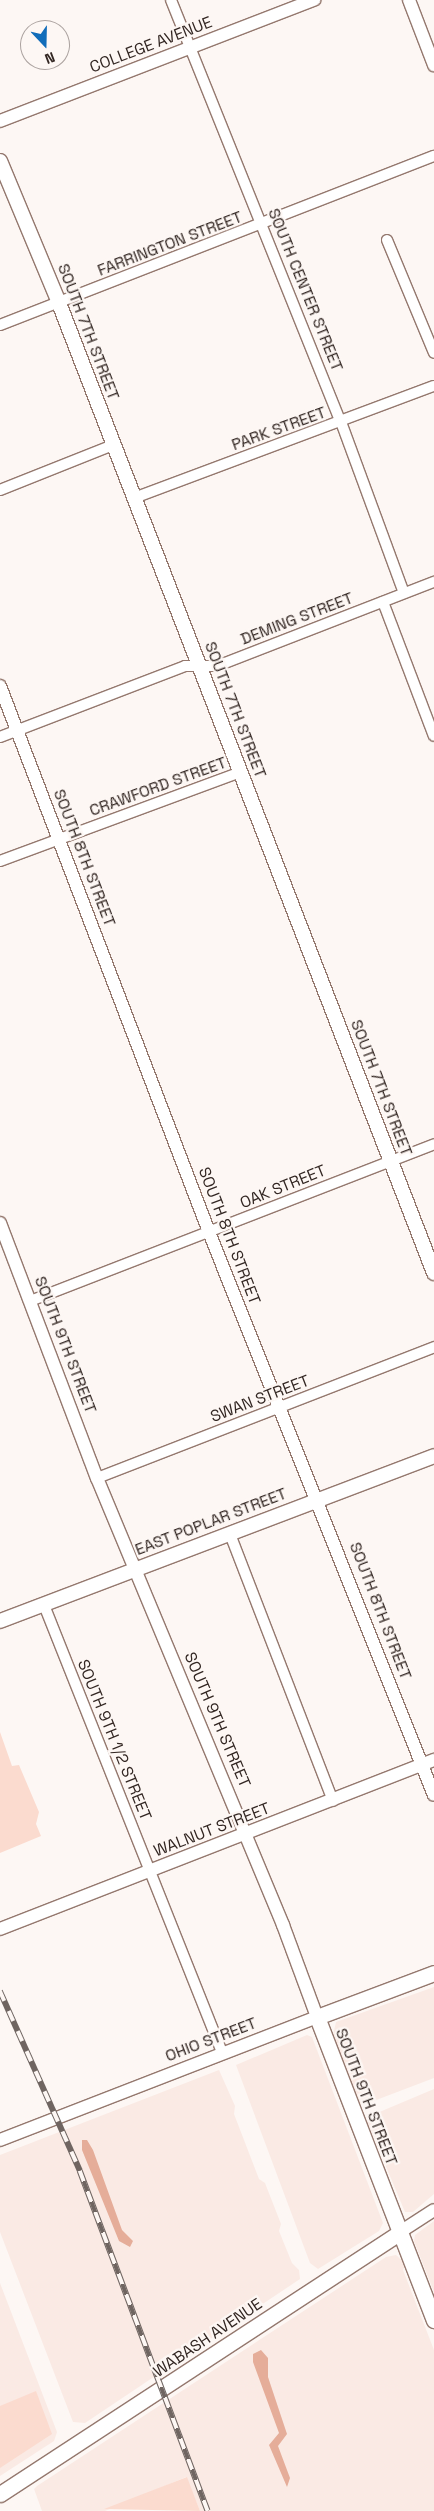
<!DOCTYPE html>
<html>
<head>
<meta charset="utf-8">
<style>
	body { margin:0 }
	#map { position:relative; width:434px; height:2511px; overflow:hidden; background:#fdf7f4; font-family:"Space Grotesk",sans-serif }
	div>[style] { position:absolute }
	[style*='--x'] { left:calc(var(--x)*1px); top:calc(var(--y)*1px); width:calc(var(--w)*1px); rotate:calc(var(--a)*1deg) }
	.built>* { inset:0; background:#faeae4 }
	.green>* { inset:0; background:#fbdbcf }
	.forest>* { inset:0; background:#e5ad99 }
	.roads { filter:drop-shadow(1px 0 #94786e) drop-shadow(-1px 0 #94786e) drop-shadow(0 1px #94786e) drop-shadow(0 -1px #94786e) }
	.minor>* { height:10px; margin:-5px; padding:0 5px; transform-origin:5px; border-radius:5px; background:#fff }
	.tertiary>* { height:12px; margin:-6px; padding:0 6px; transform-origin:6px; border-radius:6px; background:#fff }
	.secondary>* { height:14px; margin:-7px; padding:0 7px; transform-origin:7px; border-radius:7px; background:#fff }
	.primary>* { height:15px; margin:-7.5px; padding:0 7.5px; transform-origin:7.5px; border-radius:7.5px; background:#fff }
	.rail>* { height:5.5px; margin-top:-2.75px; transform-origin:0; background:repeating-linear-gradient(90deg,#fdf7f4 0 11px,#6f6561 0 22px); box-sizing:border-box; border-block:1px solid #6f6561 }
	span { translate:-50% -50%; white-space:nowrap; text-align:center; line-height:1.15; -webkit-text-stroke:4.5px #fdf7f4; paint-order:stroke }
	.street-label { font-size:16px; color:#322622 }
	.north { position:absolute; left:20px; top:20px; width:50px; height:50px; box-sizing:border-box; background:#fdf7f4; border:1px solid #aca3a0; border-radius:50%; rotate:159deg; font-size:14px; font-weight:700; line-height:20px; text-align:center; color:#322622 }
	.north::after { content:''; display:block; margin:auto; width:18px; height:22px; background:#126dba; clip-path:polygon(50% 0,100% 100%,50% 72%,0 100%) }
</style>
</head>
<body>
<div id="map">
	<div class="built">
		<div style="clip-path:polygon(434px 1987px,434px 2078px,363px 2105px,360px 2104px,333px 2036px,336px 2022px)"></div>
		<div style="clip-path:polygon(307px 2035px,312px 2037px,383px 2223px,379px 2231px,318px 2269px,310px 2263px,236px 2065px)"></div>
		<div style="clip-path:polygon(219px 2070px,235px 2106px,234px 2114px,259px 2179px,265px 2183px,281px 2224px,279px 2231px,292px 2263px,299px 2270px,300px 2279px,85px 2423px,73px 2422px,0 2232px,0 2155px)"></div>
		<div style="clip-path:polygon(434px 2089px,434px 2194px,413px 2212px,405px 2212px,367px 2121px,370px 2116px)"></div>
		<div style="clip-path:polygon(434px 2221px,434px 2292px,414px 2241px,415px 2235px)"></div>
		<div style="clip-path:polygon(396px 2255px,406px 2264px,403px 2270px,434px 2350px,434px 2511px,200px 2511px,186px 2477px,105px 2511px,42px 2511px,34px 2489px,37px 2486px,386px 2257px)"></div>
		<div style="clip-path:polygon(0 2283px,57px 2432px,54px 2441px,0 2476px)"></div>
	</div>
	<div class="green">
		<div style="clip-path:polygon(0 1732px,12px 1766px,19px 1765px,39px 1812px,36px 1824px,41px 1836px,0 1853px)"></div>
		<div style="clip-path:polygon(36px 2391px,52px 2434px,0 2468px,0 2406px)"></div>
		<div style="clip-path:polygon(187px 2477px,200px 2511px,104px 2509px)"></div>
	</div>
	<div class="forest">
		<div style="clip-path:polygon(82px 2140px,87px 2140px,93px 2150px,122px 2230px,133px 2241px,130px 2247px,119px 2241px,82px 2150px)"></div>
		<div style="clip-path:polygon(261px 2350px,268px 2358px,268px 2377px,287px 2434px,278px 2446px,290px 2478px,287px 2487px,269px 2445px,279px 2433px,253px 2362px,253px 2354px)"></div>
	</div>
	<div class="roads">
		<div class="minor">
			<div style="--x:171;--y:0;--w:455;--a:68.1"></div>
			<div style="--x:341;--y:422;--w:182;--a:69.8"></div>
			<div style="--x:387;--y:240;--w:122;--a:67.4"></div>
			<div style="--x:0;--y:325;--w:466;--a:-21.3"></div>
			<div style="--x:0;--y:490;--w:122;--a:-21.7"></div>
			<div style="--x:134;--y:498;--w:320;--a:-20.5"></div>
			<div style="--x:383;--y:602;--w:143;--a:69.2"></div>
			<div style="--x:0;--y:737;--w:198;--a:-21"></div>
			<div style="--x:185;--y:666;--w:32;--a:0"></div>
			<div style="--x:217;--y:666;--w:233;--a:-21.2"></div>
			<div style="--x:0;--y:861;--w:257;--a:-20.3"></div>
			<div style="--x:30;--y:1301;--w:433;--a:-21.2"></div>
			<div style="--x:97;--y:1478;--w:362;--a:-21.2"></div>
			<div style="--x:230;--y:1534;--w:286;--a:68.9"></div>
			<div style="--x:44;--y:1605;--w:483;--a:68.3"></div>
		</div>
		<div class="tertiary">
			<div style="--x:409;--y:0;--w:70;--a:69"></div>
			<div style="--x:0;--y:121;--w:337;--a:-21.1"></div>
			<div style="--x:0;--y:686;--w:585;--a:69.05"></div>
			<div style="--x:209;--y:1232;--w:606;--a:68.22"></div>
			<div style="--x:0;--y:1223;--w:273;--a:69.2"></div>
			<div style="--x:97;--y:1478;--w:484;--a:67.4"></div>
			<div style="--x:283;--y:1925;--w:98;--a:69.7"></div>
			<div style="--x:317;--y:2017;--w:340;--a:158.8"></div>
			<div style="--x:0;--y:1929;--w:466;--a:-21.3"></div>
			<div style="--x:400;--y:2232;--w:40;--a:-32.9"></div>
		</div>
		<div class="secondary">
			<div style="--x:0;--y:161;--w:154;--a:67.4"></div>
			<div style="--x:59;--y:303;--w:1040;--a:68.86"></div>
			<div style="--x:0;--y:1621;--w:464;--a:-20.8"></div>
		</div>
		<div class="primary">
			<div style="--x:434;--y:1973;--w:125;--a:159.4"></div>
			<div style="--x:317;--y:2017;--w:325;--a:68.9"></div>
			<div style="--x:0;--y:2494;--w:478;--a:-33.2"></div>
		</div>
	</div>
	<div class="rail">
		<div style="--x:0;--y:1991;--w:197;--a:66"></div>
		<div style="--x:80;--y:2171;--w:363;--a:69.4"></div>
	</div>
	<div class="street-label">
		<span style="left:151px;top:45px;rotate:-21deg">COLLEGE AVENUE</span>
		<span style="left:170px;top:244px;rotate:-21deg">FARRINGTON STREET</span>
		<span style="left:305px;top:290px;rotate:68deg">SOUTH CENTER STREET</span>
		<span style="left:88px;top:332px;rotate:69deg">SOUTH 7TH STREET</span>
		<span style="left:279px;top:429px;rotate:-20deg">PARK STREET</span>
		<span style="left:297px;top:619px;rotate:-21deg">DEMING STREET</span>
		<span style="left:235px;top:710px;rotate:69deg">SOUTH 7TH STREET</span>
		<span style="left:158px;top:787px;rotate:-20deg">CRAWFORD STREET</span>
		<span style="left:84px;top:858px;rotate:69deg">SOUTH 8TH STREET</span>
		<span style="left:381px;top:1088px;rotate:69deg">SOUTH 7TH STREET</span>
		<span style="left:283px;top:1187px;rotate:-22deg">OAK STREET</span>
		<span style="left:229px;top:1236px;rotate:69deg">SOUTH 8TH STREET</span>
		<span style="left:65px;top:1345px;rotate:69deg">SOUTH 9TH STREET</span>
		<span style="left:260px;top:1399px;rotate:-21deg">SWAN STREET</span>
		<span style="left:211px;top:1522px;rotate:-21deg">EAST POPLAR STREET</span>
		<span style="left:380px;top:1611px;rotate:69deg">SOUTH 8TH STREET</span>
		<span style="left:217px;top:1720px;rotate:67deg">SOUTH 9TH STREET</span>
		<span style="left:114px;top:1740px;rotate:68deg">SOUTH 9TH 1/2 STREET</span>
		<span style="left:212px;top:1830px;rotate:-21deg">WALNUT STREET</span>
		<span style="left:211px;top:2040px;rotate:-21deg">OHIO STREET</span>
		<span style="left:366px;top:2097px;rotate:69deg">SOUTH 9TH STREET</span>
		<span style="left:208px;top:2338px;rotate:-34deg">WABASH AVENUE</span>
	</div>
	<div class="north">N</div>
</div>
</body>
</html>
